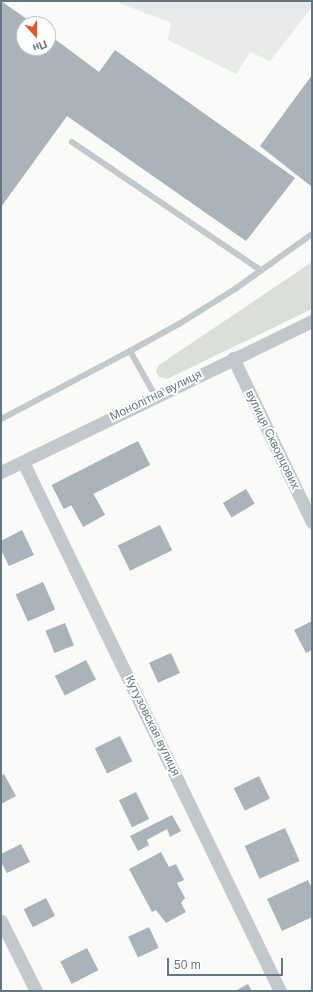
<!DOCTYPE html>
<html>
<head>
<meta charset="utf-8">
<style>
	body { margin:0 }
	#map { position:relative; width:313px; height:992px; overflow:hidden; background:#fafaf8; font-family:Helvetica,sans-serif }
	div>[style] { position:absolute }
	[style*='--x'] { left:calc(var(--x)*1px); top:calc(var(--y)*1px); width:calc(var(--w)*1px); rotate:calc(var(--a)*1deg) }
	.built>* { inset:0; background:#e8e9e9 }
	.green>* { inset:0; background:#dadfd7 }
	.building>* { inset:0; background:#aab3b9; transform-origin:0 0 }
	.service>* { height:6px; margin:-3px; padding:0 3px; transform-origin:3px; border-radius:3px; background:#c3c8cc }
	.minor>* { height:13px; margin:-6.5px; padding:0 6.5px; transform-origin:6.5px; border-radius:6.5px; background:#c3c8cc }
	span { translate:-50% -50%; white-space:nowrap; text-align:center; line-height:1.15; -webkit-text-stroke:4px #fff; paint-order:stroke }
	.street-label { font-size:12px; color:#657683 }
	.frame { position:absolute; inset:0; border:2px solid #657683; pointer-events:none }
	.north { position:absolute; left:16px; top:16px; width:40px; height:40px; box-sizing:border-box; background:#fff; border:1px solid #c1c8cd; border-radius:50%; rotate:159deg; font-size:11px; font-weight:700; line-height:16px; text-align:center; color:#657683 }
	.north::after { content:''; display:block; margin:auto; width:14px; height:18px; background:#e4572e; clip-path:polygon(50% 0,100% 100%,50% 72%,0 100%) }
	.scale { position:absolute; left:167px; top:958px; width:116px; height:18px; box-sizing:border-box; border:2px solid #657683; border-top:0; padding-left:5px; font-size:12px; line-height:14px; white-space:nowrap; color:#657683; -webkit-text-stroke:3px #fff; paint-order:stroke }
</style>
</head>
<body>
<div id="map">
	<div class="built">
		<div style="clip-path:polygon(114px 1px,312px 1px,312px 7px,270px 61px,250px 52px,236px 74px,168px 40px,171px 23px)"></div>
	</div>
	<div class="green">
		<div style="clip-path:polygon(312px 262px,312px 309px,167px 379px,159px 377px,156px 371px,159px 365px)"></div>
	</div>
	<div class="building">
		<div style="clip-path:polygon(1px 1px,34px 24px,24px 24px,24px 48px,48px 48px,48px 34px,99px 72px,115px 50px,295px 178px,246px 241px,67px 116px,1px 207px)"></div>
		<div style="clip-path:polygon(312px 75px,312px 187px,260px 146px)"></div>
		<div style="left:138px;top:441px;width:27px;height:97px;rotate:63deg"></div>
		<div style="left:246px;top:489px;width:17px;height:27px;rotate:59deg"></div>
		<div style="left:93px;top:493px;width:25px;height:25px;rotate:61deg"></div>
		<div style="left:160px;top:525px;width:28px;height:47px;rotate:64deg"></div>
		<div style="clip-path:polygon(22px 530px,34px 555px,9px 566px,1px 550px,1px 541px)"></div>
		<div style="left:43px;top:582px;width:30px;height:30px;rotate:66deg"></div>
		<div style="clip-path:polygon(312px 621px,312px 650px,306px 653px,294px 630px)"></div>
		<div style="left:65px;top:623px;width:24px;height:21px;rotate:68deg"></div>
		<div style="left:171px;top:653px;width:22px;height:24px;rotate:66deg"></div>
		<div style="left:86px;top:660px;width:22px;height:35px;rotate:63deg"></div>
		<div style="left:120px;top:736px;width:28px;height:28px;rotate:64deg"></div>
		<div style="clip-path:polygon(4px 774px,16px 796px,1px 804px,1px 776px)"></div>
		<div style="left:259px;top:776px;width:25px;height:28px;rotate:64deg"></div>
		<div style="left:136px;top:792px;width:30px;height:19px;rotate:64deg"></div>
		<div style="clip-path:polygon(172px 815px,181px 831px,170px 837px,167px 829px,147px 840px,149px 845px,138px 851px,130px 836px)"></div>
		<div style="left:285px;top:828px;width:36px;height:44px;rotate:66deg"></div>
		<div style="clip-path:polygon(21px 844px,30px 862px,7px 873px,1px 862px,1px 854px)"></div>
		<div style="clip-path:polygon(161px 852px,169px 867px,176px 864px,184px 880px,177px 883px,185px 898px,181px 903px,186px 912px,166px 923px,156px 910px,152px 912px,129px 869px)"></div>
		<div style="clip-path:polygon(308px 880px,312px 889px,312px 917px,282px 931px,267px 899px)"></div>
		<div style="left:46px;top:898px;width:20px;height:25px;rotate:63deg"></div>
		<div style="left:149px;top:927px;width:23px;height:23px;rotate:65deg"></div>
		<div style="left:87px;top:948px;width:25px;height:30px;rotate:63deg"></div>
		<div style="clip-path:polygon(248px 984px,252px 991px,235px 991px)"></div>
	</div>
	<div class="service">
		<div style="--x:72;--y:142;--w:227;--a:34.2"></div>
		<div style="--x:156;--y:397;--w:53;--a:-119.5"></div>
		<div style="--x:130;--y:351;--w:56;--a:-28.9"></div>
		<div style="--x:179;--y:324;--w:66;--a:-32"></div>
		<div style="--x:235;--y:289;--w:95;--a:-35.5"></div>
		<div style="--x:1;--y:419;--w:146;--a:-27.8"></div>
	</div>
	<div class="minor">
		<div style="--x:233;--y:358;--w:182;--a:64.3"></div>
		<div style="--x:23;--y:462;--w:588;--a:64.09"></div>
		<div style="--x:1;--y:472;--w:346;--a:-25.9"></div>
		<div style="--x:1;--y:921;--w:78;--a:63.4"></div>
	</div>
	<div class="street-label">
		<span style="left:156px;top:396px;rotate:-26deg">Монолітна вулиця</span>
		<span style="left:272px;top:440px;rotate:64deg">вулиця Скворцових</span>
		<span style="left:152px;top:726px;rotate:64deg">Кутузовская вулиця</span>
	</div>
	<div class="frame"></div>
	<div class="north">Пн</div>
	<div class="scale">50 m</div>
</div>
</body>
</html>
